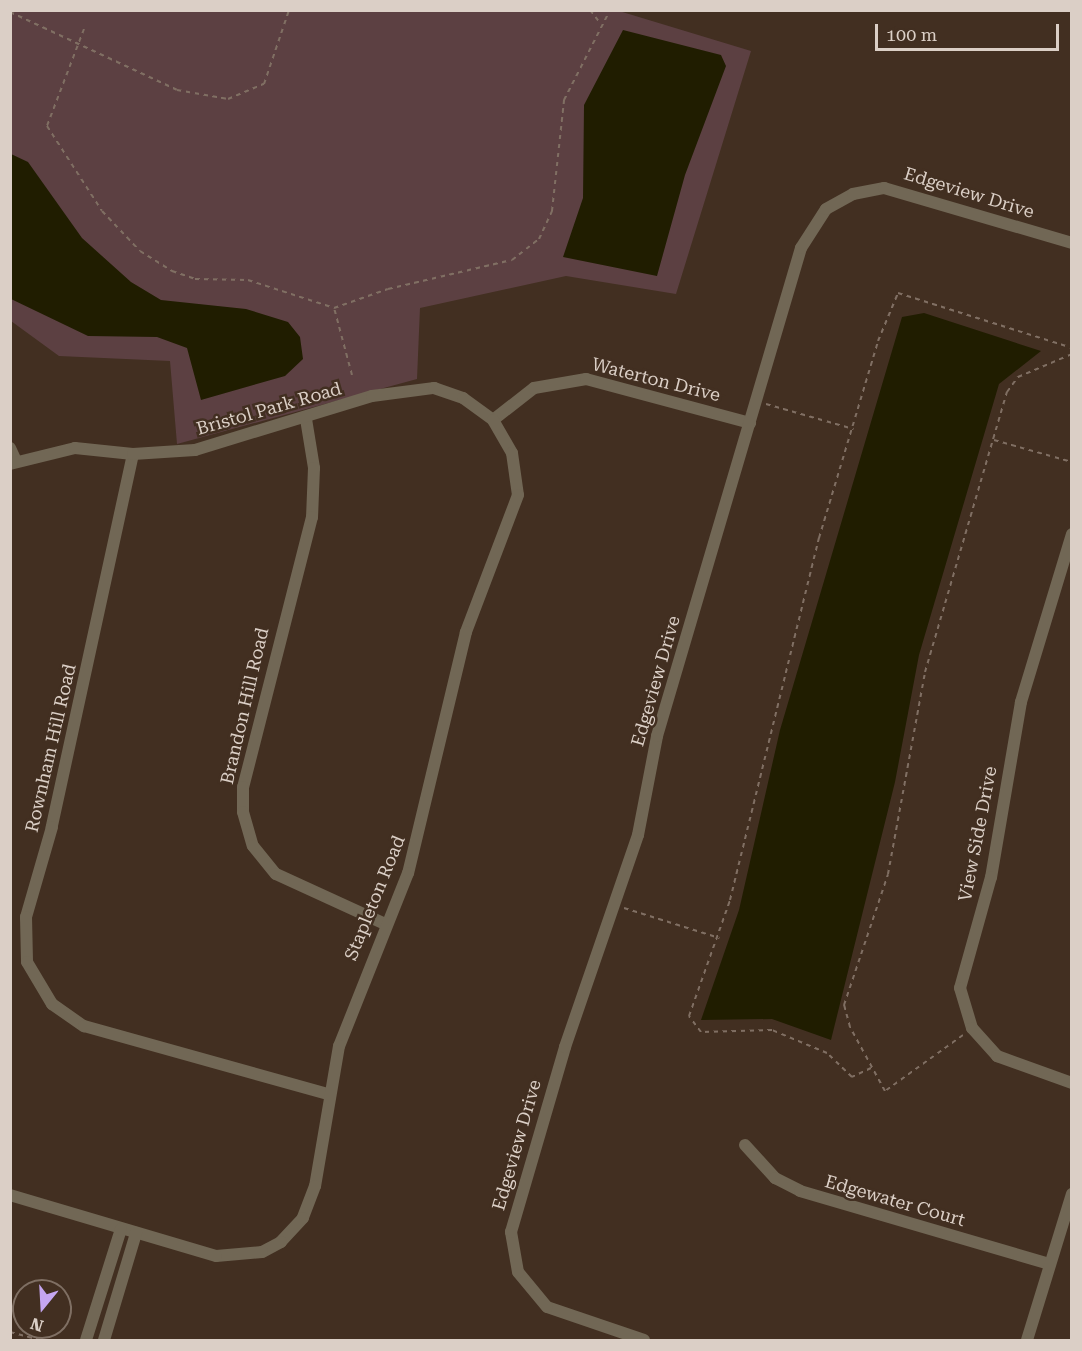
<!DOCTYPE html>
<style>
body{margin:0}
#map{position:relative;width:1082px;height:1351px;overflow:hidden;background:#422f21;font-family:"Roboto Serif",serif}
div>[style]{position:absolute}
[style*='--x']{left:calc(var(--x)*1px);top:calc(var(--y)*1px);width:calc(var(--w)*1px);rotate:calc(var(--a)*1deg)}
.green>*{inset:0;background:#5c4042}
.water>*{inset:0;background:#201d00}
.path>*{height:2px;margin-top:-1px;transform-origin:0;background:repeating-linear-gradient(90deg,#806f63 0 4.5px,transparent 0 9px)}
.minor>*{height:12px;margin:-6px;padding:0 6px;transform-origin:6px;border-radius:6px;background:#716755}
span{translate:-50% -50%;white-space:nowrap;text-align:center;line-height:1.15;-webkit-text-stroke:5px #422f21;paint-order:stroke}
.street-label{font-size:18px;color:#dbcfc6}
.frame{position:absolute;inset:0;border:12px solid #dbcfc6;pointer-events:none}
.north{position:absolute;left:12px;top:1279px;width:60px;height:60px;box-sizing:border-box;background:#422f21;border:2px solid #7f6f63;border-radius:50%;rotate:198deg;font-size:16px;font-weight:700;line-height:24px;text-align:center;color:#dbcfc6}
.north::after{content:'';display:block;margin:auto;width:21px;height:27px;background:#c5a6f0;clip-path:polygon(50% 0,100% 100%,50% 72%,0 100%)}
.scale{position:absolute;left:875px;top:24px;width:184px;height:27px;box-sizing:border-box;border:3px solid #dbcfc6;border-top:0;padding-left:8px;font-size:18px;line-height:21px;white-space:nowrap;color:#dbcfc6;-webkit-text-stroke:4px #422f21;paint-order:stroke}
</style>
<div id="map">
<div class="green">
<i style="clip-path:polygon(11px 11px,619px 11px,751px 51px,676px 294px,566px 276px,420px 308px,417px 379px,177px 444px,170px 361px,59px 356px,11px 321px)"></i>
</div>
<div class="water">
<i style="clip-path:polygon(623px 30px,721px 55px,726px 66px,685px 175px,657px 276px,563px 257px,583px 198px,584px 105px)"></i>
<i style="clip-path:polygon(11px 154px,28px 162px,82px 238px,131px 282px,161px 300px,246px 309px,288px 322px,300px 337px,303px 359px,285px 376px,201px 400px,187px 348px,157px 337px,88px 336px,11px 299px)"></i>
<i style="clip-path:polygon(924px 313px,1041px 351px,999px 384px,919px 655px,895px 782px,831px 1040px,772px 1019px,701px 1020px,739px 910px,780px 730px,902px 317px)"></i>
</div>
<div class="path">
<i style="--x:590;--y:10;--w:16;--a:52"></i>
<i style="--x:10;--y:12;--w:184;--a:25"></i>
<i style="--x:177;--y:90;--w:52;--a:10"></i>
<i style="--x:228;--y:99;--w:39;--a:-23"></i>
<i style="--x:264;--y:84;--w:78;--a:-71.3"></i>
<i style="--x:84;--y:29;--w:104;--a:110.9"></i>
<i style="--x:47;--y:126;--w:101;--a:57.1"></i>
<i style="--x:102;--y:211;--w:55;--a:46.5"></i>
<i style="--x:140;--y:251;--w:38;--a:32"></i>
<i style="--x:172;--y:271;--w:24;--a:19"></i>
<i style="--x:195;--y:279;--w:53;--a:1.1"></i>
<i style="--x:248;--y:280;--w:90;--a:18"></i>
<i style="--x:352;--y:375;--w:69;--a:-105"></i>
<i style="--x:334;--y:308;--w:57;--a:-19.4"></i>
<i style="--x:388;--y:289;--w:127;--a:-13.2"></i>
<i style="--x:512;--y:260;--w:34;--a:-38"></i>
<i style="--x:539;--y:239;--w:31;--a:-65"></i>
<i style="--x:552;--y:211;--w:112;--a:-83.8"></i>
<i style="--x:564;--y:100;--w:101;--a:-62.9"></i>
<i style="--x:766;--y:404;--w:91;--a:16"></i>
<i style="--x:994;--y:440;--w:81;--a:15.8"></i>
<i style="--x:624;--y:908;--w:100;--a:17.5"></i>
<i style="--x:963;--y:1035;--w:96;--a:144.3"></i>
<i style="--x:885;--y:1091;--w:73;--a:-118.7"></i>
<i style="--x:850;--y:1027;--w:23;--a:-105"></i>
<i style="--x:844;--y:1005;--w:138;--a:-71.4"></i>
<i style="--x:888;--y:874;--w:205;--a:-79.6"></i>
<i style="--x:925;--y:672;--w:292;--a:-73.7"></i>
<i style="--x:1007;--y:392;--w:19;--a:-54"></i>
<i style="--x:1018;--y:377;--w:59;--a:-23.1"></i>
<i style="--x:871;--y:1068;--w:21;--a:155"></i>
<i style="--x:852;--y:1077;--w:35;--a:-136"></i>
<i style="--x:827;--y:1053;--w:60;--a:-157.3"></i>
<i style="--x:772;--y:1030;--w:71;--a:178.4"></i>
<i style="--x:701;--y:1032;--w:20;--a:-127"></i>
<i style="--x:689;--y:1016;--w:123;--a:-70.5"></i>
<i style="--x:730;--y:900;--w:373;--a:-76.2"></i>
<i style="--x:819;--y:538;--w:206;--a:-73.3"></i>
<i style="--x:878;--y:341;--w:52;--a:-67.4"></i>
<i style="--x:898;--y:293;--w:182;--a:17.5"></i>
<i style="--x:10;--y:1332;--w:30;--a:15"></i>
</div>
<div class="minor">
<i style="--x:306;--y:419;--w:50;--a:80.7"></i>
<i style="--x:314;--y:468;--w:49;--a:92.3"></i>
<i style="--x:312;--y:517;--w:279;--a:104.3"></i>
<i style="--x:243;--y:787;--w:25;--a:90"></i>
<i style="--x:243;--y:812;--w:35;--a:74"></i>
<i style="--x:253;--y:846;--w:36;--a:51"></i>
<i style="--x:276;--y:874;--w:120;--a:24.6"></i>
<i style="--x:493;--y:420;--w:52;--a:-38"></i>
<i style="--x:534;--y:388;--w:53;--a:-9.8"></i>
<i style="--x:586;--y:379;--w:170;--a:15"></i>
<i style="--x:10;--y:448;--w:14;--a:65"></i>
<i style="--x:133;--y:454;--w:382;--a:102.3"></i>
<i style="--x:52;--y:827;--w:94;--a:106.1"></i>
<i style="--x:26;--y:917;--w:45;--a:88.7"></i>
<i style="--x:27;--y:962;--w:49;--a:59.2"></i>
<i style="--x:52;--y:1004;--w:39;--a:35"></i>
<i style="--x:84;--y:1026;--w:253;--a:15.6"></i>
<i style="--x:10;--y:464;--w:67;--a:-13.8"></i>
<i style="--x:75;--y:448;--w:58;--a:5.9"></i>
<i style="--x:133;--y:454;--w:62;--a:-3.7"></i>
<i style="--x:195;--y:450;--w:185;--a:-17"></i>
<i style="--x:372;--y:396;--w:63;--a:-7.4"></i>
<i style="--x:434;--y:388;--w:31;--a:19"></i>
<i style="--x:463;--y:398;--w:37;--a:36"></i>
<i style="--x:493;--y:420;--w:38;--a:60"></i>
<i style="--x:512;--y:453;--w:42;--a:81.9"></i>
<i style="--x:518;--y:495;--w:147;--a:110.8"></i>
<i style="--x:466;--y:632;--w:248;--a:103.5"></i>
<i style="--x:408;--y:873;--w:186;--a:111.7"></i>
<i style="--x:339;--y:1046;--w:142;--a:99.7"></i>
<i style="--x:315;--y:1186;--w:34;--a:111"></i>
<i style="--x:303;--y:1218;--w:33;--a:133"></i>
<i style="--x:281;--y:1242;--w:21;--a:152"></i>
<i style="--x:262;--y:1252;--w:46;--a:175"></i>
<i style="--x:216;--y:1256;--w:215;--a:-163.5"></i>
<i style="--x:1072;--y:534;--w:176;--a:106.9"></i>
<i style="--x:1021;--y:702;--w:178;--a:99.7"></i>
<i style="--x:991;--y:877;--w:115;--a:105.6"></i>
<i style="--x:960;--y:988;--w:42;--a:73.3"></i>
<i style="--x:972;--y:1028;--w:38;--a:48"></i>
<i style="--x:997;--y:1056;--w:80;--a:19.8"></i>
<i style="--x:745;--y:1145;--w:45;--a:47.7"></i>
<i style="--x:775;--y:1178;--w:28;--a:27"></i>
<i style="--x:800;--y:1191;--w:259;--a:16.3"></i>
<i style="--x:86;--y:1340;--w:116;--a:-72.5"></i>
<i style="--x:104;--y:1340;--w:112;--a:-73.3"></i>
<i style="--x:644;--y:1340;--w:102;--a:-161.2"></i>
<i style="--x:547;--y:1307;--w:45;--a:-129.6"></i>
<i style="--x:518;--y:1272;--w:41;--a:-99.9"></i>
<i style="--x:511;--y:1232;--w:193;--a:-73.7"></i>
<i style="--x:565;--y:1047;--w:224;--a:-71"></i>
<i style="--x:638;--y:835;--w:101;--a:-79.1"></i>
<i style="--x:657;--y:736;--w:509;--a:-73.56"></i>
<i style="--x:801;--y:248;--w:46;--a:-57.3"></i>
<i style="--x:826;--y:209;--w:31;--a:-29"></i>
<i style="--x:853;--y:194;--w:32;--a:-11"></i>
<i style="--x:884;--y:188;--w:196;--a:16.3"></i>
<i style="--x:1027;--y:1340;--w:153;--a:-72.9"></i>
</div>
<div class="street-label">
<span style="left:969px;top:193px;rotate:17deg">Edgeview Drive</span>
<span style="left:656px;top:380px;rotate:14deg">Waterton Drive</span>
<span style="left:269px;top:409px;rotate:-16deg">Bristol Park Road</span>
<span style="left:656px;top:681px;rotate:-74deg">Edgeview Drive</span>
<span style="left:245px;top:706px;rotate:-77deg">Brandon Hill Road</span>
<span style="left:51px;top:748px;rotate:-77deg">Rownham Hill Road</span>
<span style="left:978px;top:834px;rotate:-79deg">View Side Drive</span>
<span style="left:375px;top:898px;rotate:-68deg">Stapleton Road</span>
<span style="left:517px;top:1145px;rotate:-74deg">Edgeview Drive</span>
<span style="left:895px;top:1201px;rotate:16deg">Edgewater Court</span>
</div>
<div class="frame"></div>
<div class="north">N</div>
<div class="scale">100 m</div>
</div>
